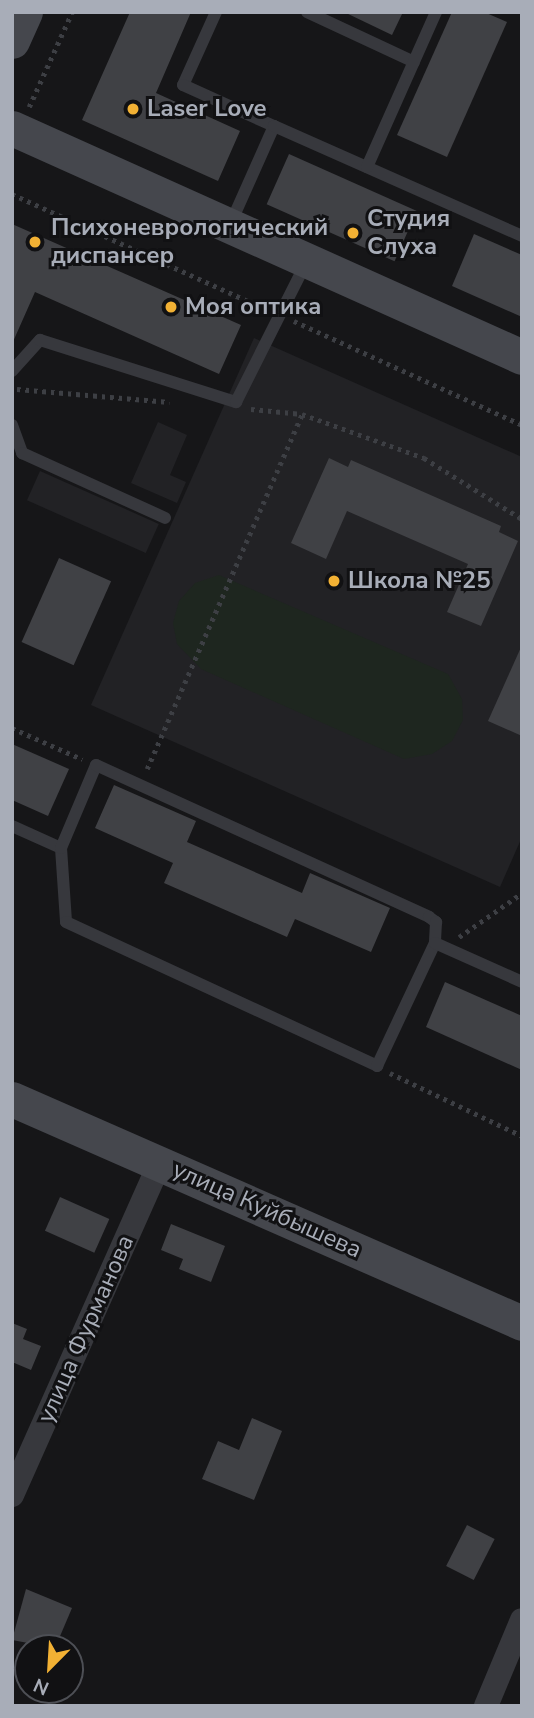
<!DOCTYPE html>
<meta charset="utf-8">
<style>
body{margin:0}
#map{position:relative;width:534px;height:1718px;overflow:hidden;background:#161618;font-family:"Nunito Sans",sans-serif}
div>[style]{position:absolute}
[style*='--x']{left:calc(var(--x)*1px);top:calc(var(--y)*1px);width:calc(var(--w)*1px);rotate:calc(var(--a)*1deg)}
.built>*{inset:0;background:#222225;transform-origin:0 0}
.green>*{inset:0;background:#1e261f}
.building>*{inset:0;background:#404145;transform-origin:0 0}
.path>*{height:4.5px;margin-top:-2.25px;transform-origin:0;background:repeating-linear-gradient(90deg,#3d3f44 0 3.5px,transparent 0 8.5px)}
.lane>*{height:12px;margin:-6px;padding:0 6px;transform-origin:6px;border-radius:6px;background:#37383d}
.street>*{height:24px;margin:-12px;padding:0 12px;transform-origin:12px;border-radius:12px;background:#37383d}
.secondary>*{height:35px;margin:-17.5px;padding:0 17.5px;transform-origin:17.5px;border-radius:17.5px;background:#45474d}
.dots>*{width:19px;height:19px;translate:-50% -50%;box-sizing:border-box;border:4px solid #111113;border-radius:50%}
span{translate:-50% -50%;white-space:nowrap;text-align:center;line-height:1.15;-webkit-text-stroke:6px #111113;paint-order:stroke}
.poi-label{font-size:24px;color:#a8adb8;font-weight:700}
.left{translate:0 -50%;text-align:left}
.street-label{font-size:24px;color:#a8adb8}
.frame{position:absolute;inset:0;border:14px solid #a8adb8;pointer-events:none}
.north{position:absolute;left:14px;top:1634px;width:70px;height:70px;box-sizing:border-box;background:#111113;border:2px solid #4d4f55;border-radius:50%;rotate:204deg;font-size:19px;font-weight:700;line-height:28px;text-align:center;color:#a8adb8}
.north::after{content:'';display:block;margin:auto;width:24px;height:32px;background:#f2b134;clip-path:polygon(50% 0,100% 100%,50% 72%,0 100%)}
</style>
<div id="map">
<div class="built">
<i style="clip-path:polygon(254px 338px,522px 457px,522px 837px,500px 887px,91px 705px)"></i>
<i style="clip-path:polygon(158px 422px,187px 435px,170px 475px,186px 482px,177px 503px,131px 483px)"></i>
<i style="left:40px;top:471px;width:130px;height:32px;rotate:24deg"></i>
</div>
<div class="green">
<i style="clip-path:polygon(219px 575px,448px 674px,462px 699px,463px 720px,452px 741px,432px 754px,404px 759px,201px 669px,177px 644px,173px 623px,179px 601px,195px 583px)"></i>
</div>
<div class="building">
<i style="clip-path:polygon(130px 12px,191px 12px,156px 93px,240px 131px,218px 181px,82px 120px)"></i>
<i style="clip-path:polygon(344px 12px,403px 12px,392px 35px)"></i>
<i style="clip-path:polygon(452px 12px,484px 12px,507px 22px,447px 157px,397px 135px)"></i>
<i style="left:289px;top:154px;width:140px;height:55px;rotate:24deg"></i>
<i style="clip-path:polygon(12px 224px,241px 325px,219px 374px,35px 292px,12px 344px)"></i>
<i style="clip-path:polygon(474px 234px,522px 255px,522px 317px,452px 286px)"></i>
<i style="clip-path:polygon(329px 458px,348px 467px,351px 460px,501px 526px,499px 532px,518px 541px,481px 626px,447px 612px,468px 564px,347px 511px,326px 559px,291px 543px)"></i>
<i style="left:59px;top:558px;width:57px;height:92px;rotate:24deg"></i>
<i style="clip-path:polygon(522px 645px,522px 736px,488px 721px)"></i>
<i style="clip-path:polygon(12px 744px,69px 769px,48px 816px,12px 800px)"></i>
<i style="clip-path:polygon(114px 785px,196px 821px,187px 842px,302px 893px,310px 873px,390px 908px,371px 952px,295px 919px,287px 937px,164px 883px,173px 863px,95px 828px)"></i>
<i style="clip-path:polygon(445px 982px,522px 1016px,522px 1070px,426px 1027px)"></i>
<i style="left:60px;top:1197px;width:54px;height:37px;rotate:24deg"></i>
<i style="clip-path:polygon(171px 1224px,225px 1246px,211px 1282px,179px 1269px,183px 1259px,161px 1250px)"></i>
<i style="clip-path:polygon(12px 1323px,27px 1329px,23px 1339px,41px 1346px,31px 1370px,12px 1362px)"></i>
<i style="clip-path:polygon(252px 1418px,282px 1431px,254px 1500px,202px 1479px,218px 1441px,239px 1450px)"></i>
<i style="left:467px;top:1525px;width:31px;height:46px;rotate:27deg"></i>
<i style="clip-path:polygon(26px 1589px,72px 1608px,55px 1648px,12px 1640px)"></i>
</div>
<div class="path">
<i style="--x:29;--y:107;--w:104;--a:-65.6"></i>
<i style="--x:12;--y:194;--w:276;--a:24.4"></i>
<i style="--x:294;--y:321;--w:251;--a:24.5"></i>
<i style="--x:17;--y:389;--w:153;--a:4.9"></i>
<i style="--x:251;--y:409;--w:51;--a:5.6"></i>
<i style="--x:12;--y:728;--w:77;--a:23.9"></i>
<i style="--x:147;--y:769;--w:387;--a:-66.4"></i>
<i style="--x:302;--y:414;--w:130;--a:19.8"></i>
<i style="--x:424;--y:458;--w:115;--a:31.9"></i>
<i style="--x:459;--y:937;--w:77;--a:-34.9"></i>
<i style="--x:390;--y:1073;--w:146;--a:25.5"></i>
</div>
<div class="lane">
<i style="--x:216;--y:12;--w:80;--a:114.3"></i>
<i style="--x:183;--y:85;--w:100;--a:24.3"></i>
<i style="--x:274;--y:126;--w:108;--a:114"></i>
<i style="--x:307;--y:12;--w:118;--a:25"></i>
<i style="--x:274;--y:126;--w:271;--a:23.9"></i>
<i style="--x:367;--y:167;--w:170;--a:-66"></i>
<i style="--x:12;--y:371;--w:42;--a:-47.9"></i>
<i style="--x:40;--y:340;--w:206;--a:17.6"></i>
<i style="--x:236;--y:402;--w:158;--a:-63.3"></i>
<i style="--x:12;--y:425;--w:30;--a:70"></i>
<i style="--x:22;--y:453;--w:157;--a:24.4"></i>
<i style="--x:12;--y:826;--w:54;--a:24.2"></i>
<i style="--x:61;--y:848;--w:74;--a:86.1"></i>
<i style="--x:66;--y:922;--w:343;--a:24.8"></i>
<i style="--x:377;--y:1066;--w:136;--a:-64.8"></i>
<i style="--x:61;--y:848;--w:90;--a:-67.1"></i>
<i style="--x:96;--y:765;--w:366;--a:24.5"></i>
<i style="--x:429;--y:917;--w:9;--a:36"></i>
<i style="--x:436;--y:922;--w:21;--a:93"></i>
<i style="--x:435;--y:943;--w:95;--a:24.1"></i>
</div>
<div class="street">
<i style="--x:12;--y:1495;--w:363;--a:-66"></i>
<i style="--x:486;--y:1706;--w:93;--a:-67.3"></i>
</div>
<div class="secondary">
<i style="--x:12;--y:41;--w:32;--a:-66"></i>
<i style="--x:12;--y:128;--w:559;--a:24.18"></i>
<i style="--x:12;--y:1099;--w:557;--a:23.71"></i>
</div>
<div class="dots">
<i style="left:133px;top:109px;background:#f2b134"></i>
<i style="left:353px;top:233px;background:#f2b134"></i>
<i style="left:35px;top:242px;background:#f2b134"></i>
<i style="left:171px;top:307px;background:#f2b134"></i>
<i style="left:334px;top:581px;background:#f2b134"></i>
</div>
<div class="poi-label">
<span class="left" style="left:147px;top:109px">Laser Love</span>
<span class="left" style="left:367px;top:233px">Студия<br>Слуха</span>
<span class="left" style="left:51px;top:242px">Психоневрологический<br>диспансер</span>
<span class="left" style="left:185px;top:307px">Моя оптика</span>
<span class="left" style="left:348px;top:581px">Школа №25</span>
</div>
<div class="street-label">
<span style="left:267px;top:1210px;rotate:24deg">улица Куйбышева</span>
<span style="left:86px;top:1329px;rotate:-66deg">улица Фурманова</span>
</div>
<div class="frame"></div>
<div class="north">N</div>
</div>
